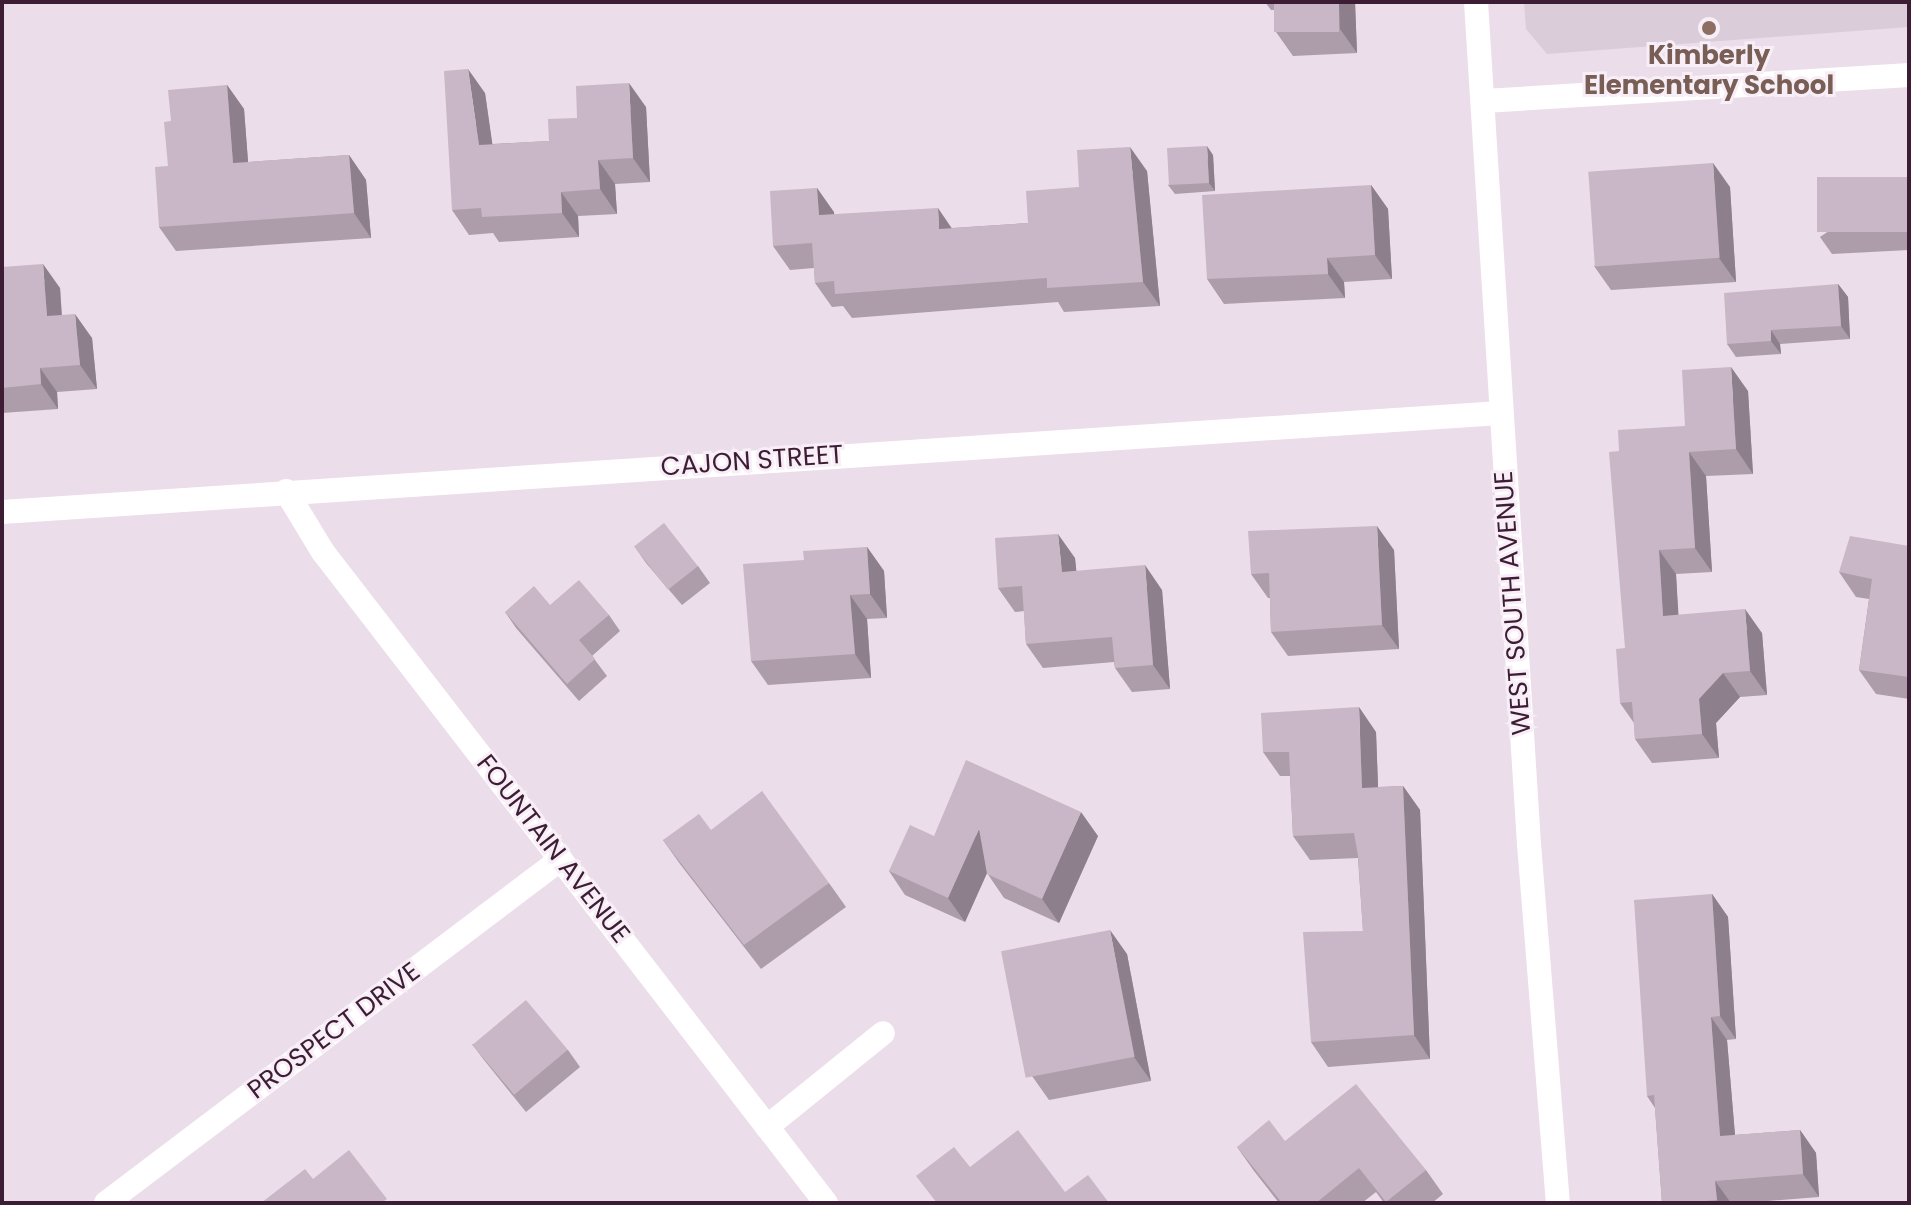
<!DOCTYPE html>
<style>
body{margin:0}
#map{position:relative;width:1911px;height:1205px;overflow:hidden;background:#ebdde9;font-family:Poppins,sans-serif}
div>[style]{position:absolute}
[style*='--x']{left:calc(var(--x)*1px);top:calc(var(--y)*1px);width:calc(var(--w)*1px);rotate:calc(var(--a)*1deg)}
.built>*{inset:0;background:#dbccd9}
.street>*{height:24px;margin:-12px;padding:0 12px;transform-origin:12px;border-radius:12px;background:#fff}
.wall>*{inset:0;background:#ad9daa}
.shaded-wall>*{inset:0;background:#8d7f8b}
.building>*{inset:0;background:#c9b6c6;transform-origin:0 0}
.dots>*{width:22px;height:22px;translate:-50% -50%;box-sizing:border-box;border:4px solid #f8eef7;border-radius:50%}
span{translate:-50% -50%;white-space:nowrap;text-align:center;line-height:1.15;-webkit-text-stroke:6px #f8eef7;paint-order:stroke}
.education-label{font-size:26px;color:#785e54;font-weight:700}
.street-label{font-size:26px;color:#3c1d33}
.frame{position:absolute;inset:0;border:4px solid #3c1d33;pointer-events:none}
</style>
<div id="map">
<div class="built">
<i style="clip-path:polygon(1524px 2px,1909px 2px,1909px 27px,1547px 54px,1526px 29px)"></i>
</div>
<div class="street">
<i style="--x:1476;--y:2;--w:844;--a:86.4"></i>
<i style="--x:1529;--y:844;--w:360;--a:85.4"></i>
<i style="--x:1484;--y:101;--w:426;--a:-3.5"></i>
<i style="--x:286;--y:491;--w:71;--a:58.8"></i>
<i style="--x:323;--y:552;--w:823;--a:52.31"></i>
<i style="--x:2;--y:512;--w:1502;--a:-3.78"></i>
<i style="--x:767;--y:1127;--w:149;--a:-39"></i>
<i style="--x:106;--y:1203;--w:570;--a:-37.09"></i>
</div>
<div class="wall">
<i style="clip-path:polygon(1265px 2px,1355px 2px,1357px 53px,1293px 56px,1276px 32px,1275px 10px,1271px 10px)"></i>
<i style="clip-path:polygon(227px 85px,244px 109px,248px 162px,349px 155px,366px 180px,371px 238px,176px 251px,159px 227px,168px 166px,171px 121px)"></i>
<i style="clip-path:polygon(485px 93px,492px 144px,549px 141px,577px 118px,646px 107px,650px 182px,615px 184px,617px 214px,578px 216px,579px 237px,499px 242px,493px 233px,469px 235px,452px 210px)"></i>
<i style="clip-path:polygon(1213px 155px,1215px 191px,1175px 194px,1168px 185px)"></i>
<i style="clip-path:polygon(1147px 171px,1160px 306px,1064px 312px,1058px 302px,852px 318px,843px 306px,832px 307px,815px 283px,814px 268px,790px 270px,773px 246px,817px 188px,834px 214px,952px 228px,1028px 223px,1079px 187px)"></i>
<i style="clip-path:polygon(1909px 177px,1909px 250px,1832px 254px,1820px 237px)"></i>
<i style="clip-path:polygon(1371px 185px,1388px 209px,1392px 279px,1344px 282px,1345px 298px,1224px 304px,1207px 279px)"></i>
<i style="clip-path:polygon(1730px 187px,1736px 282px,1611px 290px,1594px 266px)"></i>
<i style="clip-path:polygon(2px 264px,4px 267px,60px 288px,62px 315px,92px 338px,97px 389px,57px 392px,58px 409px,2px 413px)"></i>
<i style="clip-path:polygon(1838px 284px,1848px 297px,1850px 339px,1780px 344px,1781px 354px,1736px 357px,1727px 344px)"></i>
<i style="clip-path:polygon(1748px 391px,1753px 474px,1706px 476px,1712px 572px,1676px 574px,1678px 615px,1762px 633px,1767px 695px,1740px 697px,1716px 723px,1719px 758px,1652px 763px,1635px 739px,1634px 723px,1620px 703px,1625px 648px,1685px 426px)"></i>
<i style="clip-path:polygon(1909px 546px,1909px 699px,1876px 694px,1859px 670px,1869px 599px,1856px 597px,1839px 572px)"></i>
<i style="clip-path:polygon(635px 547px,698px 566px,710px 583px,682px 605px,646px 563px)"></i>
<i style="clip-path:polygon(867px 547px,884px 571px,887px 618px,867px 619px,871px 678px,768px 685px,751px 661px,804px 560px)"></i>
<i style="clip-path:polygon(1394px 550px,1399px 649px,1288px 656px,1271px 632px,1270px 598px,1268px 598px,1251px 574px)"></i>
<i style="clip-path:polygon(1075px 558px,1076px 571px,1162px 590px,1170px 689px,1132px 692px,1115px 668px,1114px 662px,1043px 668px,1026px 644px,1024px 611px,1015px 612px,998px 588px)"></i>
<i style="clip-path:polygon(550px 605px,609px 615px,620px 631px,592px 656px,607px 676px,579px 701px,516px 628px,505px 612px)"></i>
<i style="clip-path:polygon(1376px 732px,1378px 787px,1403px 786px,1420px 810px,1430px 1059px,1328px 1067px,1311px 1042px,1363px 931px,1358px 858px,1310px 860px,1293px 836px,1290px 776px,1280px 776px,1263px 752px)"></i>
<i style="clip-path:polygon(711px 830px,829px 883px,846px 907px,761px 969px,680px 864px,663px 840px)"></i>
<i style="clip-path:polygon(934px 836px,1098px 836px,1059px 923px,1004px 898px,987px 873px,965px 922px,905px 895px,889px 871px)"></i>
<i style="clip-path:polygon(1712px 894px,1728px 917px,1736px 1039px,1727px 1040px,1735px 1135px,1800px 1130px,1816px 1153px,1819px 1197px,1743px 1203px,1662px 1203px,1655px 1108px,1647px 1096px)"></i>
<i style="clip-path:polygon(1127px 954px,1151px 1081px,1049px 1100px,1032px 1076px)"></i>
<i style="clip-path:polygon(472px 1044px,568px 1050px,580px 1067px,526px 1112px,484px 1060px)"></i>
<i style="clip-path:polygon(1285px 1141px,1426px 1170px,1443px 1194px,1432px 1203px,1384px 1203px,1376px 1192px,1362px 1203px,1279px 1203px,1254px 1171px,1237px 1147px)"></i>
</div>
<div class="shaded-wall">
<i style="clip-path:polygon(1339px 2px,1355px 2px,1357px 53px,1340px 29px)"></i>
<i style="clip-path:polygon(468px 69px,485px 93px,496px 169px,479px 145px)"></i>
<i style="clip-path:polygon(629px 83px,646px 107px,650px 182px,633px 158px)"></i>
<i style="clip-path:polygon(227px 85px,244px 109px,250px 187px,233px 163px)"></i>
<i style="clip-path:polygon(1207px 146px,1213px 155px,1215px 191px,1209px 183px)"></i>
<i style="clip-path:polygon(1130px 147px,1147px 171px,1160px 306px,1143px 282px)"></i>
<i style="clip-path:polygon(349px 155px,366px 180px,371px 238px,354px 213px)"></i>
<i style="clip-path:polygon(598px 160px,615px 184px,617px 214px,600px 189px)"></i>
<i style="clip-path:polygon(1713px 163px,1730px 187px,1736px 282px,1719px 258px)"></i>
<i style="clip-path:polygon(1371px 185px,1388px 209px,1392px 279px,1375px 255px)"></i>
<i style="clip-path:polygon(817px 188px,834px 212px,836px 239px,819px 215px)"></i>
<i style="clip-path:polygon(561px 192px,578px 216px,579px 237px,562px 213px)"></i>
<i style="clip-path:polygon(938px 208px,955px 233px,939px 229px)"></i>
<i style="clip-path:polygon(1327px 258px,1344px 282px,1345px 298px,1328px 274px)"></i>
<i style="clip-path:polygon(43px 264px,60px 288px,63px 340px,47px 316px)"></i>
<i style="clip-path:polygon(1838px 284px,1848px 297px,1850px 339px,1841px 326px)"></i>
<i style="clip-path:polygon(75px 314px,92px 338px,97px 389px,80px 365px)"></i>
<i style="clip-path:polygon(1771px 330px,1780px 344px,1781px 354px,1771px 341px)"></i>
<i style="clip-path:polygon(1731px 367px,1748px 391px,1753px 474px,1736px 449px)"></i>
<i style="clip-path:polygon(40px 368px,57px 392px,58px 409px,41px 384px)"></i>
<i style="clip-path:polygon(1689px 452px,1706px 476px,1712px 572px,1695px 548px)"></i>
<i style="clip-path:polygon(1377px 526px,1394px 550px,1399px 649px,1382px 625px)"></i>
<i style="clip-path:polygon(1058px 534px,1075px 558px,1079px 596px,1062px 572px)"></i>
<i style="clip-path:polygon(867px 547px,884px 571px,887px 618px,870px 594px)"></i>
<i style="clip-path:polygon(1659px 550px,1676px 574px,1680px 640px,1663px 616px)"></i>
<i style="clip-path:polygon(1145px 565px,1162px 590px,1170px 689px,1153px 665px)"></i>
<i style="clip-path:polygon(850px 595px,867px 619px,871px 678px,855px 654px)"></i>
<i style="clip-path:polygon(1745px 609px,1762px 633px,1767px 695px,1750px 671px)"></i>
<i style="clip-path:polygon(1723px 673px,1740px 697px,1716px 723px,1719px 758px,1702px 734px,1699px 699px)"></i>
<i style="clip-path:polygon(1359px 707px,1376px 732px,1379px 812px,1362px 788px)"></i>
<i style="clip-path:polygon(1403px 786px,1420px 810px,1430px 1059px,1414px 1035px)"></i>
<i style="clip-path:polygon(1081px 812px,1098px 836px,1059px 923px,1042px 899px)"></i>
<i style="clip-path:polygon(979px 829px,996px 853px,965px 922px,948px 898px)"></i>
<i style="clip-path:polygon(1712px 894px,1728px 917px,1736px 1039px,1720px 1016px)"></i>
<i style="clip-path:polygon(1110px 930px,1127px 954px,1151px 1081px,1134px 1057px)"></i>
<i style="clip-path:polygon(1711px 1017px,1727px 1040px,1737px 1159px,1720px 1136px)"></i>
<i style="clip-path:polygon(1800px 1130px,1816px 1153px,1819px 1197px,1803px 1174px)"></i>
<i style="clip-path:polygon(1715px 1181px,1731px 1203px,1719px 1203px,1717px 1200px)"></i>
</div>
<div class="building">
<i style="left:1274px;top:2px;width:65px;height:30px"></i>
<i style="clip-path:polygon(468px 69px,479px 145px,549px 141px,548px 119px,577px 118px,576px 86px,629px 83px,633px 158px,598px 160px,600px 189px,561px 192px,562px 213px,482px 217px,481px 208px,452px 210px,444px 71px)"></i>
<i style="clip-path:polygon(227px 85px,233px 163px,349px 155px,354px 213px,159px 227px,155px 167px,168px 166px,164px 122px,171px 121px,168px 90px)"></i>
<i style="left:1207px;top:146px;width:37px;height:40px;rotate:87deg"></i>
<i style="clip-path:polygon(1130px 147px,1143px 282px,1047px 288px,1047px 278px,835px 294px,834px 281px,815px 283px,812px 243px,773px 246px,770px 191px,817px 188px,819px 215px,938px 208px,939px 229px,1028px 223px,1026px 191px,1079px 187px,1077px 150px)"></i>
<i style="left:1713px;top:163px;width:95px;height:125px;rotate:86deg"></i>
<i style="left:1909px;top:177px;width:55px;height:92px;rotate:90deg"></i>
<i style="clip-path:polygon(1371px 185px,1375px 255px,1327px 258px,1328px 274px,1207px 279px,1202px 195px)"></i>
<i style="clip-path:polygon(43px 264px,47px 316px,75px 314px,80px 365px,40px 368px,41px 384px,2px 388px,2px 267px)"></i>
<i style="clip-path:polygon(1838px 284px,1841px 326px,1771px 330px,1771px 341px,1727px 344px,1724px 293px)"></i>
<i style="clip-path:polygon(1731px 367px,1736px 449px,1689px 452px,1695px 548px,1659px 550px,1663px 616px,1745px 609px,1750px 671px,1723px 673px,1699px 699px,1702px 734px,1635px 739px,1632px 702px,1620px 703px,1616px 649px,1625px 648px,1609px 452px,1619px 451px,1618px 430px,1685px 426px,1682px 370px)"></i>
<i style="left:664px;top:523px;width:55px;height:38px;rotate:52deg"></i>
<i style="clip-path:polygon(1377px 526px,1382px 625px,1271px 632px,1269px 573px,1251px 574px,1248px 531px)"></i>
<i style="clip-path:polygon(1058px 534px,1062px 572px,1145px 565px,1153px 665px,1115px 668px,1112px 637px,1026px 644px,1022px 586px,998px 588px,995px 538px)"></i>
<i style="clip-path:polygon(1850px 536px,1909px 546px,1909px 677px,1859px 670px,1872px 579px,1839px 572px)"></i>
<i style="clip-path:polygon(867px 547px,870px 594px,850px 595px,855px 654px,751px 661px,743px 564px,804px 560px,803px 551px)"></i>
<i style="clip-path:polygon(579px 580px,609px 615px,579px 640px,595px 659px,567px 684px,505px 612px,534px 586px,550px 605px)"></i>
<i style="clip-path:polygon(1359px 707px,1362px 788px,1403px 786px,1414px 1035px,1311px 1042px,1303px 932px,1363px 931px,1358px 856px,1354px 833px,1293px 836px,1289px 752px,1263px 752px,1261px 713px)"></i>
<i style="clip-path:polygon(966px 760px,1081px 812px,1042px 899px,987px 874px,979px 829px,948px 898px,889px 871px,910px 825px,934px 836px)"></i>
<i style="clip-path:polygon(762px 791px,829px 883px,744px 945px,663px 840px,699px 814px,711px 830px)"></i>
<i style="clip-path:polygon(1712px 894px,1720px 1016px,1711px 1017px,1720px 1136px,1800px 1130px,1803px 1174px,1715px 1181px,1717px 1200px,1683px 1203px,1662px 1203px,1654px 1095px,1647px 1096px,1634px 900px)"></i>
<i style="left:1110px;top:930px;width:129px;height:111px;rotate:79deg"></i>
<i style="left:526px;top:1000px;width:65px;height:70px;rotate:50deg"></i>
<i style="clip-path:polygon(1356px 1084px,1426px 1170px,1386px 1202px,1359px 1168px,1316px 1203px,1282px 1203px,1237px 1147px,1269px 1120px,1285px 1141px)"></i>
<i style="clip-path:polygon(1018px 1130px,1065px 1192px,1088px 1175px,1109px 1203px,937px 1203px,916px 1176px,954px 1147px,970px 1167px)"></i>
<i style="clip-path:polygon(349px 1150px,387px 1199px,381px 1203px,261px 1203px,305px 1169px,313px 1179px)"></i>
</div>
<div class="dots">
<i style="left:1709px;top:28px;background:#8d6e63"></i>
</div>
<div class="education-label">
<span style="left:1709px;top:71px">Kimberly<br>Elementary School</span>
</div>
<div class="street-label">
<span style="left:752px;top:461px;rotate:-4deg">CAJON STREET</span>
<span style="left:1513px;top:603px;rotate:-94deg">WEST SOUTH AVENUE</span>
<span style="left:553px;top:849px;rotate:52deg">FOUNTAIN AVENUE</span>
<span style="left:334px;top:1031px;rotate:-37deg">PROSPECT DRIVE</span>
</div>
<div class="frame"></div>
</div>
